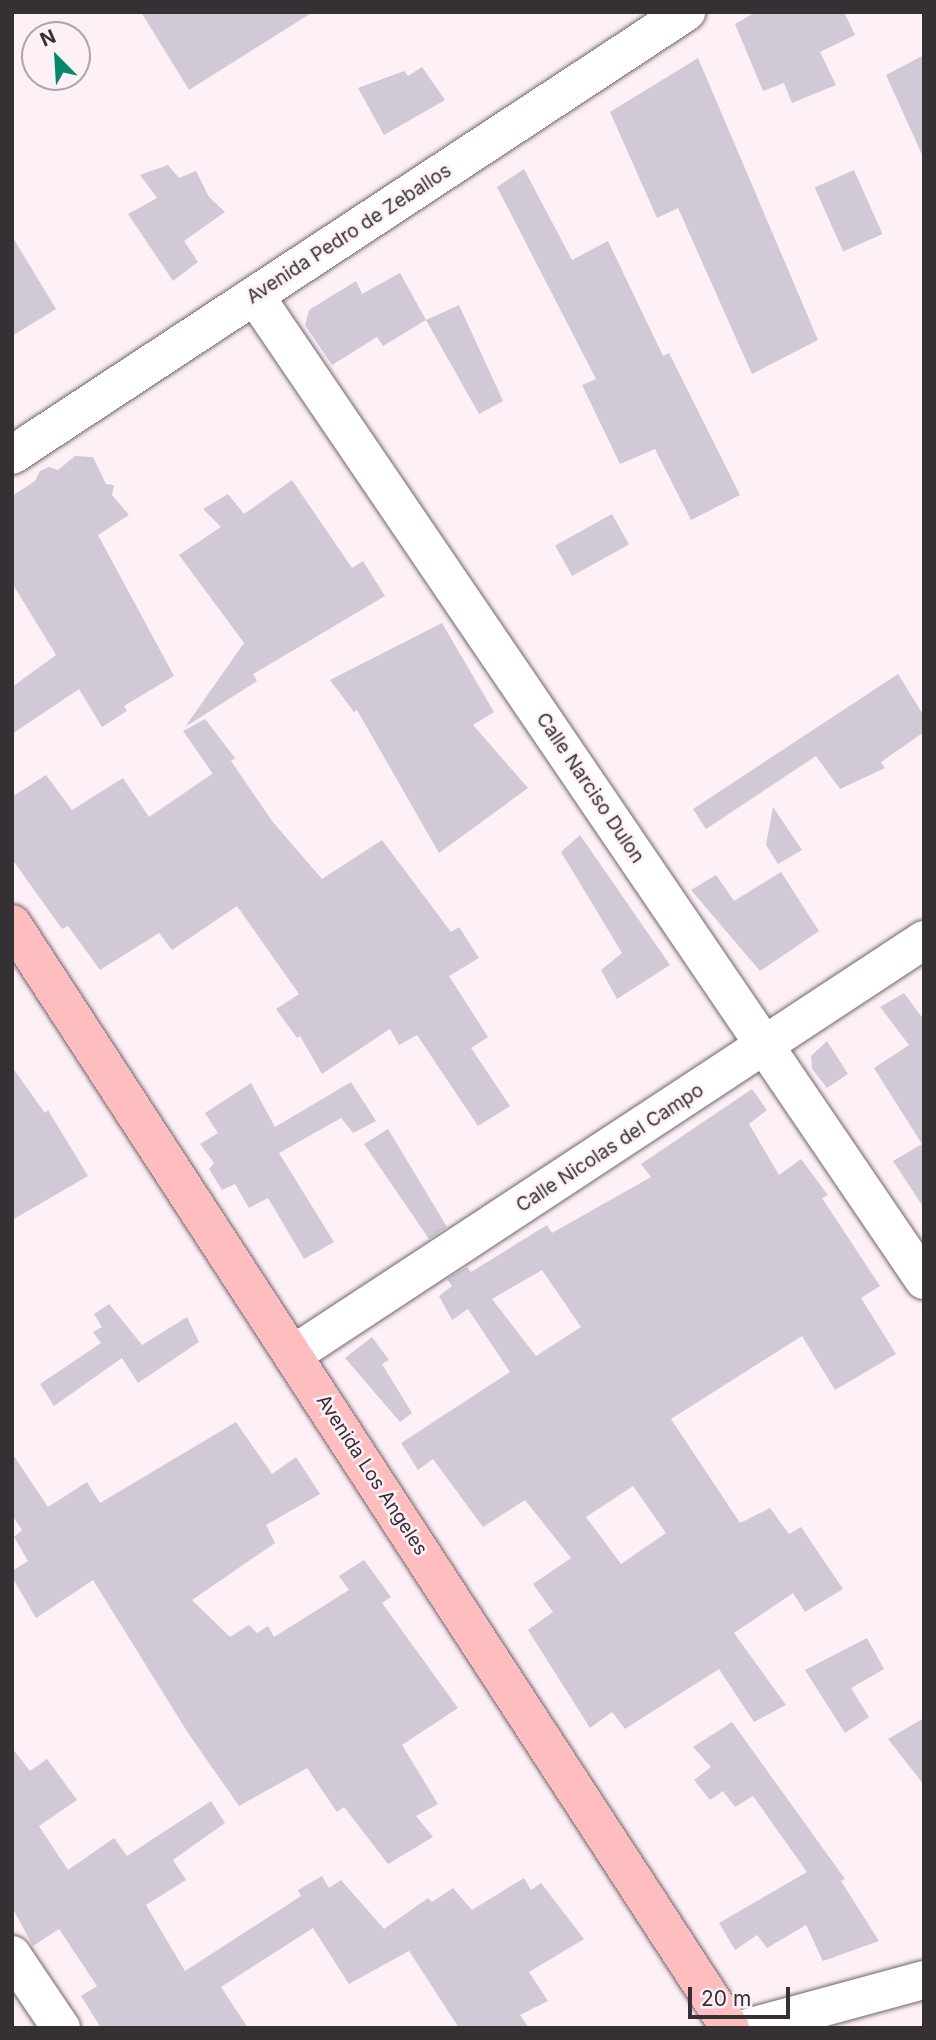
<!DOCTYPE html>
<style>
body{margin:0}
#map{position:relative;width:936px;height:2040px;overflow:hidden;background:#fdf0f7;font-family:Inter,sans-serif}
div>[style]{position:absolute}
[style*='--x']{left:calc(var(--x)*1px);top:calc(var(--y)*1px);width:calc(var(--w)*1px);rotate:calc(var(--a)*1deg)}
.building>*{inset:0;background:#d1cad6;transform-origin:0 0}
.roads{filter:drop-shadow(0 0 2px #70656b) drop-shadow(0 0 2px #70656b)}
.minor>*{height:38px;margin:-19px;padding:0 19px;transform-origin:19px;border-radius:19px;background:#fff}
.major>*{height:38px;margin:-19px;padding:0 19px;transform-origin:19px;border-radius:19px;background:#febebf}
span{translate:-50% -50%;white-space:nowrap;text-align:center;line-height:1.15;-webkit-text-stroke:5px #fdf0f7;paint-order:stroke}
.street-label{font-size:19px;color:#353033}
.frame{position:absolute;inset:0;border:14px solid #353033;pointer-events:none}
.north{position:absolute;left:21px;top:21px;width:70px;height:70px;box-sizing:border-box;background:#fdf0f7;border:2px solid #ada3a9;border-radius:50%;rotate:336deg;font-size:19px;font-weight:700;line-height:28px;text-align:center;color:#353033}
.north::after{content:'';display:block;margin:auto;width:24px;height:32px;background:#04896e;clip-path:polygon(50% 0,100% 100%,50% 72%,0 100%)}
.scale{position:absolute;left:688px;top:1987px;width:102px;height:32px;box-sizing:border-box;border:4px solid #353033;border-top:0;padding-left:9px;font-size:21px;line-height:24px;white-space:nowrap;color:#353033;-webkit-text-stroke:5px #fdf0f7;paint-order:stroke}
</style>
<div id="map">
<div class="building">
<i style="clip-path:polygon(141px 12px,313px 12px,189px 90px)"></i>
<i style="clip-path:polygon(756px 12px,844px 12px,855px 35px,820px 52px,836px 85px,792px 103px,784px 83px,763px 91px,735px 24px)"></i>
<i style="clip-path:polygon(924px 55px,924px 159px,886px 75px)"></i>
<i style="clip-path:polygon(698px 58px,818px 340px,752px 374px,678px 208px,657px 218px,610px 112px)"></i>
<i style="clip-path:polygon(422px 67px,445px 100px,384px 135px,358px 88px,404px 71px,408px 76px)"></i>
<i style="clip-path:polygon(168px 165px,179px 178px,196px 171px,209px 197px,225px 212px,184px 241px,198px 262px,173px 281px,128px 214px,157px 198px,140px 175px)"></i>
<i style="clip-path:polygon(524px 169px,572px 260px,608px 241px,663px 356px,669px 353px,740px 495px,691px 520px,655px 449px,620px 464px,582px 385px,596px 379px,497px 187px)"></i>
<i style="left:854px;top:170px;width:70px;height:43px;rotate:66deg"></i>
<i style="clip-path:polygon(12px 236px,56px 309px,12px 336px)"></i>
<i style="clip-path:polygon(400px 273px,426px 320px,383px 346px,377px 337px,332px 365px,305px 325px,309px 310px,356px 281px,362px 294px)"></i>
<i style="clip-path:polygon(459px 305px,503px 401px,479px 414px,426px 320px)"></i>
<i style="clip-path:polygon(75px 456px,93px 457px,106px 484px,114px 485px,112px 495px,129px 515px,98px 535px,174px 676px,124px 706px,127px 711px,102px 727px,79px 689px,12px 734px,12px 687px,56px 655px,12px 583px,12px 496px,35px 481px,40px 471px,49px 467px,58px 470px)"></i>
<i style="clip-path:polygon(292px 480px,352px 568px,363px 561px,385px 596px,253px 674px,257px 681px,185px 727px,244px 643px,179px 555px,221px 527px,203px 509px,228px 494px,244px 514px)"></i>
<i style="left:612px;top:514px;width:35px;height:65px;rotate:61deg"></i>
<i style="clip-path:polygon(442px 623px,494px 712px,473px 725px,528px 788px,439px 853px,357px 710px,354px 712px,330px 680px)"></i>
<i style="clip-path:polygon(898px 674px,924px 716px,924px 732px,881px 762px,885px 768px,840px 789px,816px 756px,706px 829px,693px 809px)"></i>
<i style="clip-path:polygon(205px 719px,235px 758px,213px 774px,183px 731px)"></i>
<i style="clip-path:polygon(231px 761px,272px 821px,322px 879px,382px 840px,451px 932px,459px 927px,479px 958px,449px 976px,488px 1037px,471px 1048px,510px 1106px,478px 1126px,417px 1035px,399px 1045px,390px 1029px,322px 1074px,300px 1036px,297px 1038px,276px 1009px,299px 994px,237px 906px,172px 950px,159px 933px,100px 970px,68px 926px,62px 929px,12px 859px,12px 797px,46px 775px,72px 810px,123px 778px,149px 817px)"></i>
<i style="clip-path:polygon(773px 807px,802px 850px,778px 864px,766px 845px)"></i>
<i style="clip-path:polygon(580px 835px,670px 965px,617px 999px,601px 970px,622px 953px,561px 852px)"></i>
<i style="clip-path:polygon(781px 872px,819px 931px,760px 971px,691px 890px,716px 875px,734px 901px)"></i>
<i style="clip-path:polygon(904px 993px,924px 1020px,924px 1208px,893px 1161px,922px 1144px,874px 1068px,909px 1045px,880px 1007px)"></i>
<i style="clip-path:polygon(827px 1041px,848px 1074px,827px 1088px,812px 1069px,811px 1056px)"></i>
<i style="clip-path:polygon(12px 1067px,45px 1113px,48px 1110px,88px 1176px,12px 1220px)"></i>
<i style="clip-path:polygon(351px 1082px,376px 1121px,353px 1133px,341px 1118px,279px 1153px,334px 1242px,304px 1259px,268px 1198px,249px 1208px,235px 1184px,222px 1190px,209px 1169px,214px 1163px,200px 1144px,218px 1133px,205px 1113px,251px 1083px,275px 1127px)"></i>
<i style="clip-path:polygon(evenodd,752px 1089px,767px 1110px,749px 1124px,779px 1175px,801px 1159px,828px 1195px,822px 1198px,880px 1286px,861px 1298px,896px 1354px,835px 1390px,802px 1336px,671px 1419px,740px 1523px,770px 1508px,789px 1534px,801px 1527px,843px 1589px,805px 1612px,793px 1593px,734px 1633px,786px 1705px,754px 1722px,719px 1669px,625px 1729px,612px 1712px,590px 1728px,528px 1630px,553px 1612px,533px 1584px,571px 1558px,525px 1500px,483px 1527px,433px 1459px,418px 1470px,401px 1443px,510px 1372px,468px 1309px,452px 1320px,439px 1296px,452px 1286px,447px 1279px,467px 1267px,471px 1272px,547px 1225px,552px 1233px,651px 1177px,641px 1164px,752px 1089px,542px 1270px,581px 1327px,536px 1356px,492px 1299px,542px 1270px,752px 1089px,633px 1486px,666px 1533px,621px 1564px,586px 1517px,633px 1486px)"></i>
<i style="clip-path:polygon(388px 1129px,447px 1227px,429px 1239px,364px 1144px)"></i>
<i style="clip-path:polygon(109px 1304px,142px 1345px,187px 1317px,199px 1342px,138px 1383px,122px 1358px,54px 1406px,40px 1384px,101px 1343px,93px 1332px,102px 1327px,94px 1314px)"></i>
<i style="clip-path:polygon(372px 1337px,389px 1360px,382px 1364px,412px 1413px,400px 1422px,345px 1358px)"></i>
<i style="clip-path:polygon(236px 1422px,272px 1474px,296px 1457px,320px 1494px,266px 1525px,275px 1543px,192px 1600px,230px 1637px,249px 1625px,257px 1633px,268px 1626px,274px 1637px,349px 1590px,339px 1576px,364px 1560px,391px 1597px,382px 1603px,458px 1708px,402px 1745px,438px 1804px,416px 1816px,433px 1837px,388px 1864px,344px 1807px,337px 1812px,307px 1768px,239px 1806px,188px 1733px,93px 1580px,36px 1618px,12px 1577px,12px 1571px,28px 1561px,14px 1537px,22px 1530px,12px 1515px,12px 1453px,48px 1507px,87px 1482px,100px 1503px)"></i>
<i style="clip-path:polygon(867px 1638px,884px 1669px,851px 1688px,869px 1717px,845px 1733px,805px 1670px)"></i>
<i style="clip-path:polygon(924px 1718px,924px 1785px,888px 1739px)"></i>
<i style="clip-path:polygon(732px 1722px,845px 1879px,841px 1881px,879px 1941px,823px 1961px,806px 1925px,767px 1948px,757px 1935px,735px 1950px,719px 1923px,807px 1872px,753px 1796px,735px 1807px,723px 1791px,710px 1800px,694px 1780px,711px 1767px,693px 1747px)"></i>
<i style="clip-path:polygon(12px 1748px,30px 1771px,47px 1759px,77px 1800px,39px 1826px,68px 1870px,114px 1838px,127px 1856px,211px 1801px,225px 1823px,173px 1860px,186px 1880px,146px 1905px,185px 1971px,301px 1896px,298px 1890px,322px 1876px,329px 1888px,341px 1880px,384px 1929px,428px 1898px,432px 1902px,453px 1888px,472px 1910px,524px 1878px,531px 1890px,541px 1883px,584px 1939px,529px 1972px,548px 2001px,520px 2015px,529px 2028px,459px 2028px,409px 1951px,349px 1984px,313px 1928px,221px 1987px,248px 2028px,101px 2028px,81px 1996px,97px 1986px,59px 1929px,33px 1946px,12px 1907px)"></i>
</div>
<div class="roads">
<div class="minor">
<i style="--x:255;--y:296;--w:1190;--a:55.79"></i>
<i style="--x:12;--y:455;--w:807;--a:-33.32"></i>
<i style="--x:294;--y:1354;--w:754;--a:-33.31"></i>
<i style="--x:12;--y:1955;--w:88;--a:56.1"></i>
<i style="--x:747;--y:2028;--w:183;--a:-15.2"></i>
</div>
<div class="major">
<i style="--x:12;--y:924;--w:1317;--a:56.96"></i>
</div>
</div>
<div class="street-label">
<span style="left:349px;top:234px;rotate:-33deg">Avenida Pedro de Zeballos</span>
<span style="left:590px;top:788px;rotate:56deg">Calle Narciso Dulon</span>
<span style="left:610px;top:1148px;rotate:-33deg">Calle Nicolas del Campo</span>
<span style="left:372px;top:1475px;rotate:57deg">Avenida Los Angeles</span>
</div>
<div class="frame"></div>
<div class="north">N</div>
<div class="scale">20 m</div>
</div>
